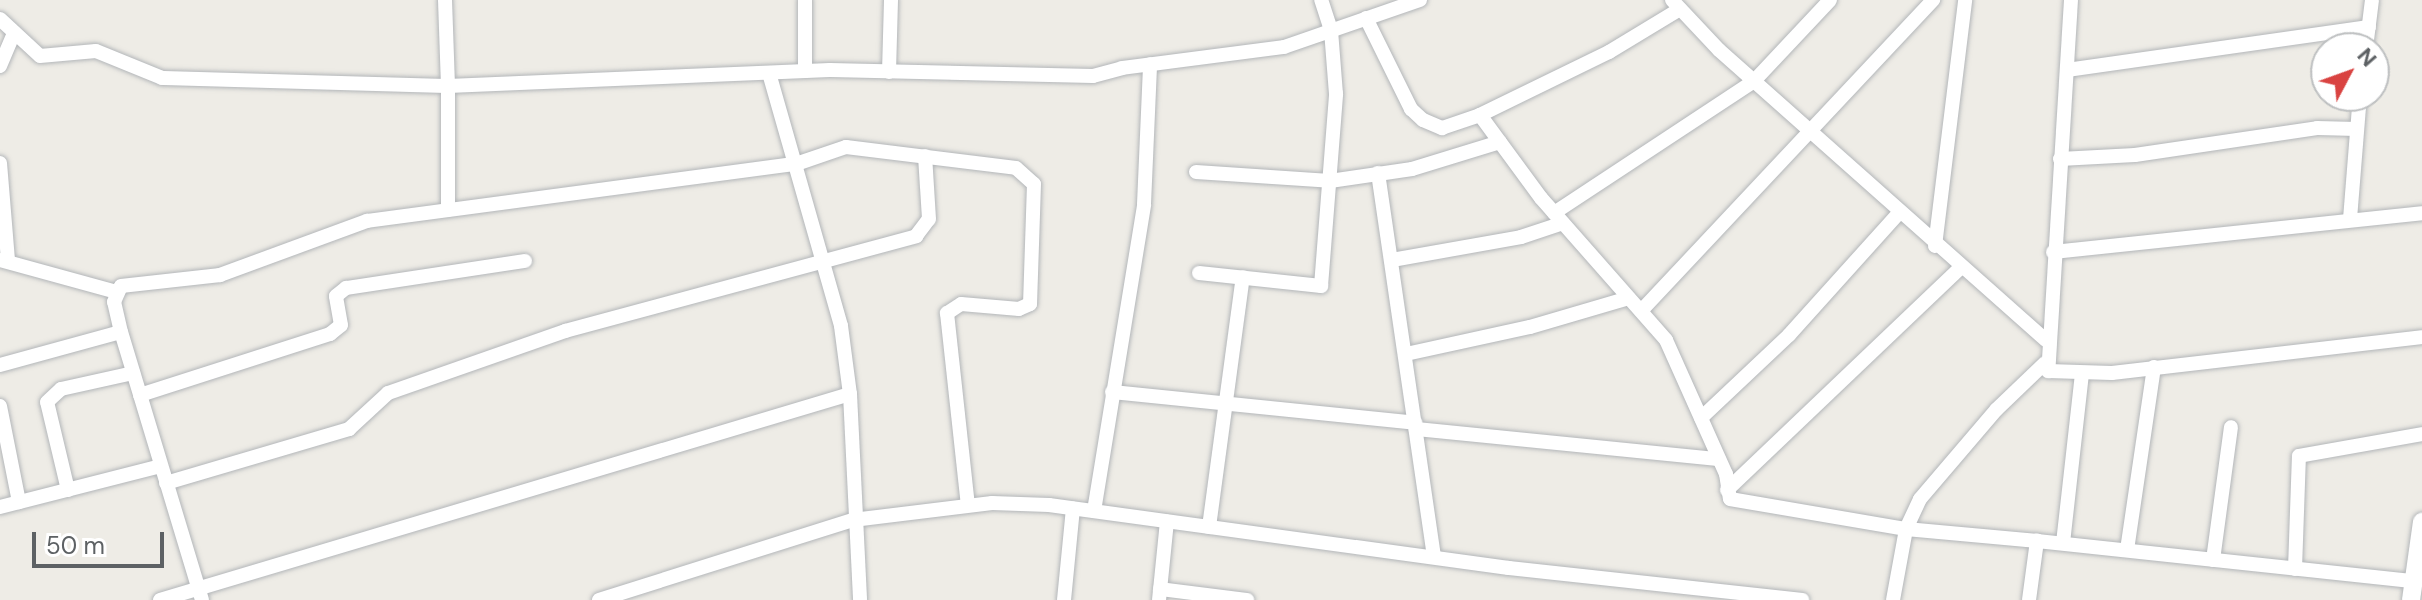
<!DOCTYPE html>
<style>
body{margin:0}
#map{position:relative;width:2422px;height:600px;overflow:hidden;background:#eeece6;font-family:"DM Sans",sans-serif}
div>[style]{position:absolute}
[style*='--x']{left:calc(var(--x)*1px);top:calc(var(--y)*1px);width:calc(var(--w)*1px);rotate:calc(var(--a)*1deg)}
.roads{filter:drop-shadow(0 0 2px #b3b6b9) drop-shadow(0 0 2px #b3b6b9)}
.minor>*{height:14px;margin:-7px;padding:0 7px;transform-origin:7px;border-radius:7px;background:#fff}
.tertiary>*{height:18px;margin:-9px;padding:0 9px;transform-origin:9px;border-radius:9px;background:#fff}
span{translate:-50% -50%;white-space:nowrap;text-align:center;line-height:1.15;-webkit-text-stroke:6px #fff;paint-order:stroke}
.north{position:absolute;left:2310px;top:32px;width:80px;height:80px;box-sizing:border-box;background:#fff;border:2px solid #bec0c1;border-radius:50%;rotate:49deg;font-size:22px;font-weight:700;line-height:32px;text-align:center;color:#5d6164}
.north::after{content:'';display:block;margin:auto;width:28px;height:36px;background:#d94341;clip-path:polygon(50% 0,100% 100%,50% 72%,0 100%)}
.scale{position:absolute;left:32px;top:532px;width:132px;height:36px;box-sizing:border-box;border:4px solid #5d6164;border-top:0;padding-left:10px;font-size:24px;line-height:28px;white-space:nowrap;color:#5d6164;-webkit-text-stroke:6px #fff;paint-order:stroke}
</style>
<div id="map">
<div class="roads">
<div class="minor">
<i style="--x:445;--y:0;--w:86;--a:88"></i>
<i style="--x:448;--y:86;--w:382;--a:-2.4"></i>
<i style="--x:830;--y:70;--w:263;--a:1.3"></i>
<i style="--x:1093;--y:76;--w:30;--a:-15"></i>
<i style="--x:1122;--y:68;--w:163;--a:-7.4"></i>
<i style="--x:1284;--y:47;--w:144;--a:-19.1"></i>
<i style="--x:1672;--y:0;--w:69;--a:46.8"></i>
<i style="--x:1719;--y:50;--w:437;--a:41.6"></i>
<i style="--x:2071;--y:0;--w:372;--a:93.5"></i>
<i style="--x:2048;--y:371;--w:64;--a:1.8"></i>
<i style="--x:2112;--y:373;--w:312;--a:-6.6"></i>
<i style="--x:1680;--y:9;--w:83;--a:148.8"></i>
<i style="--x:1609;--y:52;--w:144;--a:154"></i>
<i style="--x:1480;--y:115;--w:103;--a:53.7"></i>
<i style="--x:1541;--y:198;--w:189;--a:48.6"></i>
<i style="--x:1666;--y:340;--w:147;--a:65.9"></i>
<i style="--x:1726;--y:474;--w:25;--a:81"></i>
<i style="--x:1730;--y:499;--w:179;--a:9.7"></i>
<i style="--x:1906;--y:529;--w:132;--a:5.2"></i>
<i style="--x:1366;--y:18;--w:102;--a:63.7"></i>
<i style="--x:1411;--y:109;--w:16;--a:43"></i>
<i style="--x:1423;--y:120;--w:21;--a:23"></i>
<i style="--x:1442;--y:128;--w:40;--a:-18.9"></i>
<i style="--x:0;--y:19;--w:54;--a:42.8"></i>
<i style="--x:40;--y:56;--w:56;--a:-5.1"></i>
<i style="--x:96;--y:51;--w:71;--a:22.2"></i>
<i style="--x:162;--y:78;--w:286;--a:1.6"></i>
<i style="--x:448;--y:86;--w:124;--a:90"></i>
<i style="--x:2366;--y:48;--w:48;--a:-82.9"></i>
<i style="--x:0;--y:66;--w:33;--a:-67"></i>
<i style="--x:2067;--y:70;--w:305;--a:-8.1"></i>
<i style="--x:805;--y:71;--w:71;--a:-90"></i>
<i style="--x:889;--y:72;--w:72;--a:-88.4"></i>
<i style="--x:769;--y:73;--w:263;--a:74.1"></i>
<i style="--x:841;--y:326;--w:69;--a:82.5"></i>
<i style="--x:850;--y:394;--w:206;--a:87.2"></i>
<i style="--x:2060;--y:159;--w:75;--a:-3.1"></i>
<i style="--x:2135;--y:155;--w:184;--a:-8.4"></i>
<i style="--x:2317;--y:128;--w:40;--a:1.4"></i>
<i style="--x:0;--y:163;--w:97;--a:85.3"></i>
<i style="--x:1196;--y:172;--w:134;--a:3.8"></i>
<i style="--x:1330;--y:181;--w:83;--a:-8.3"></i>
<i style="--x:1412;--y:169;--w:92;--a:-17.1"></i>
<i style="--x:1378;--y:173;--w:388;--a:81.7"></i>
<i style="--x:1554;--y:213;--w:240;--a:-33.4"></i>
<i style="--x:1754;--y:81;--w:111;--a:-46.8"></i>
<i style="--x:2350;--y:219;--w:123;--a:-85.4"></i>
<i style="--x:1935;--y:246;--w:248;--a:-83"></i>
<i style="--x:2053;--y:252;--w:371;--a:-6"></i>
<i style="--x:0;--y:260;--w:120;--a:15.4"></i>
<i style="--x:1392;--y:260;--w:131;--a:-10.1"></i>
<i style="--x:1521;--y:237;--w:44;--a:-18.4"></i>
<i style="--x:1199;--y:273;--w:123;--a:6.1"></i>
<i style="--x:1321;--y:286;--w:193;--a:-85.5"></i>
<i style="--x:1336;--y:94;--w:64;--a:-94.5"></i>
<i style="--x:1331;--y:30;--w:32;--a:-108"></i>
<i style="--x:1641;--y:311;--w:427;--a:-46.8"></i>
<i style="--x:1406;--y:354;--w:127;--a:-12.3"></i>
<i style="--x:1530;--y:327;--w:103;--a:-16.3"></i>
<i style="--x:0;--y:365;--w:125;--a:-15.3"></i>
<i style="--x:1112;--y:392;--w:305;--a:5.8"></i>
<i style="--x:140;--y:395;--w:200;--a:-17.8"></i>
<i style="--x:330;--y:334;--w:14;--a:-39"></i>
<i style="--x:341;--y:325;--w:29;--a:-100"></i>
<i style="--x:336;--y:296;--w:13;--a:-39"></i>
<i style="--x:346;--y:288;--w:181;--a:-8.6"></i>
<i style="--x:0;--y:406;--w:98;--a:78.8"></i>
<i style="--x:1701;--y:418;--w:121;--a:-43.3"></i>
<i style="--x:1789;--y:335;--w:164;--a:-48"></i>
<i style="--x:1416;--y:429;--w:304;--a:5.7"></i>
<i style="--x:166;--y:483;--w:191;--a:-16.4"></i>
<i style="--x:349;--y:429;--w:53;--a:-42.7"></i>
<i style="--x:388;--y:393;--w:188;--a:-19.3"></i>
<i style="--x:565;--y:331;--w:364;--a:-15.1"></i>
<i style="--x:916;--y:236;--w:21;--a:-53"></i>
<i style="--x:929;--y:219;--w:63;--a:-93.6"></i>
<i style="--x:68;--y:490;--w:90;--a:-103.4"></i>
<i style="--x:47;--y:402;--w:19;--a:-43"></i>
<i style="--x:61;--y:389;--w:74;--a:-12.5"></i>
<i style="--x:1727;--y:490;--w:322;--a:-43.6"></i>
<i style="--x:0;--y:507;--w:166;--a:-14.3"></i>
<i style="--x:1094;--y:511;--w:311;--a:-80.7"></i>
<i style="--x:1144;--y:204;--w:140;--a:-87.5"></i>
<i style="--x:1209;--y:527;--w:252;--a:-82.3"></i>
<i style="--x:2063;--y:543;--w:170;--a:-83.6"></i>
<i style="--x:2127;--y:550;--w:185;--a:-81.6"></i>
<i style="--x:2213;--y:560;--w:134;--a:-82.3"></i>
<i style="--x:2295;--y:569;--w:113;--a:-88"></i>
<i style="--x:2299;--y:456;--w:125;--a:-10.1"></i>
<i style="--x:1160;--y:589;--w:88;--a:7.2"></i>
<i style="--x:160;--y:600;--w:720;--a:-16.62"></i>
<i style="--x:202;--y:600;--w:280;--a:-106.8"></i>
<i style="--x:121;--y:332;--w:31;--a:-103"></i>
<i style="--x:114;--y:302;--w:17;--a:-66"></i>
<i style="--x:121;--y:286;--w:100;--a:-6.3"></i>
<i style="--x:220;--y:275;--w:157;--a:-20.2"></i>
<i style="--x:367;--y:221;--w:433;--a:-7.6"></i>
<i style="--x:796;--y:164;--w:53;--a:-18.8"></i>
<i style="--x:846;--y:147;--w:171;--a:7"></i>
<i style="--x:1016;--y:168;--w:24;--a:42"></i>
<i style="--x:1034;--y:184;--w:120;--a:91.9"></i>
<i style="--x:1030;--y:304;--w:12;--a:156"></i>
<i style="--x:1019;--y:309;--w:58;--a:-175.1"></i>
<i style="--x:961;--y:304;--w:17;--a:147"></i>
<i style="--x:947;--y:313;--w:193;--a:83.8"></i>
<i style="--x:599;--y:600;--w:266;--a:-17.5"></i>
<i style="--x:853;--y:520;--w:140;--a:-7"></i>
<i style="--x:992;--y:503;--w:57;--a:2"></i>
<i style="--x:1049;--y:505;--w:464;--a:7.8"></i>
<i style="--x:1509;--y:568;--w:295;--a:6.2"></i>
<i style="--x:1064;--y:600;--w:92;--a:-84.4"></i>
<i style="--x:1159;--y:600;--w:79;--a:-84.2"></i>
<i style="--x:1893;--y:600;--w:72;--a:-79.6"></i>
<i style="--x:1906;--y:529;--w:33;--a:-65"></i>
<i style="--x:1920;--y:499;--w:118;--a:-49.5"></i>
<i style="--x:1997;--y:409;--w:66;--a:-43.8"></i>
<i style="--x:2029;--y:600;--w:60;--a:-82.3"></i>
<i style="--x:2037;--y:541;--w:379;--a:6.1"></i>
</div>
<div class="tertiary">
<i style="--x:2411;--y:600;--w:79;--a:-82"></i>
</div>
</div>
<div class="north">N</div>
<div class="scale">50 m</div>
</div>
